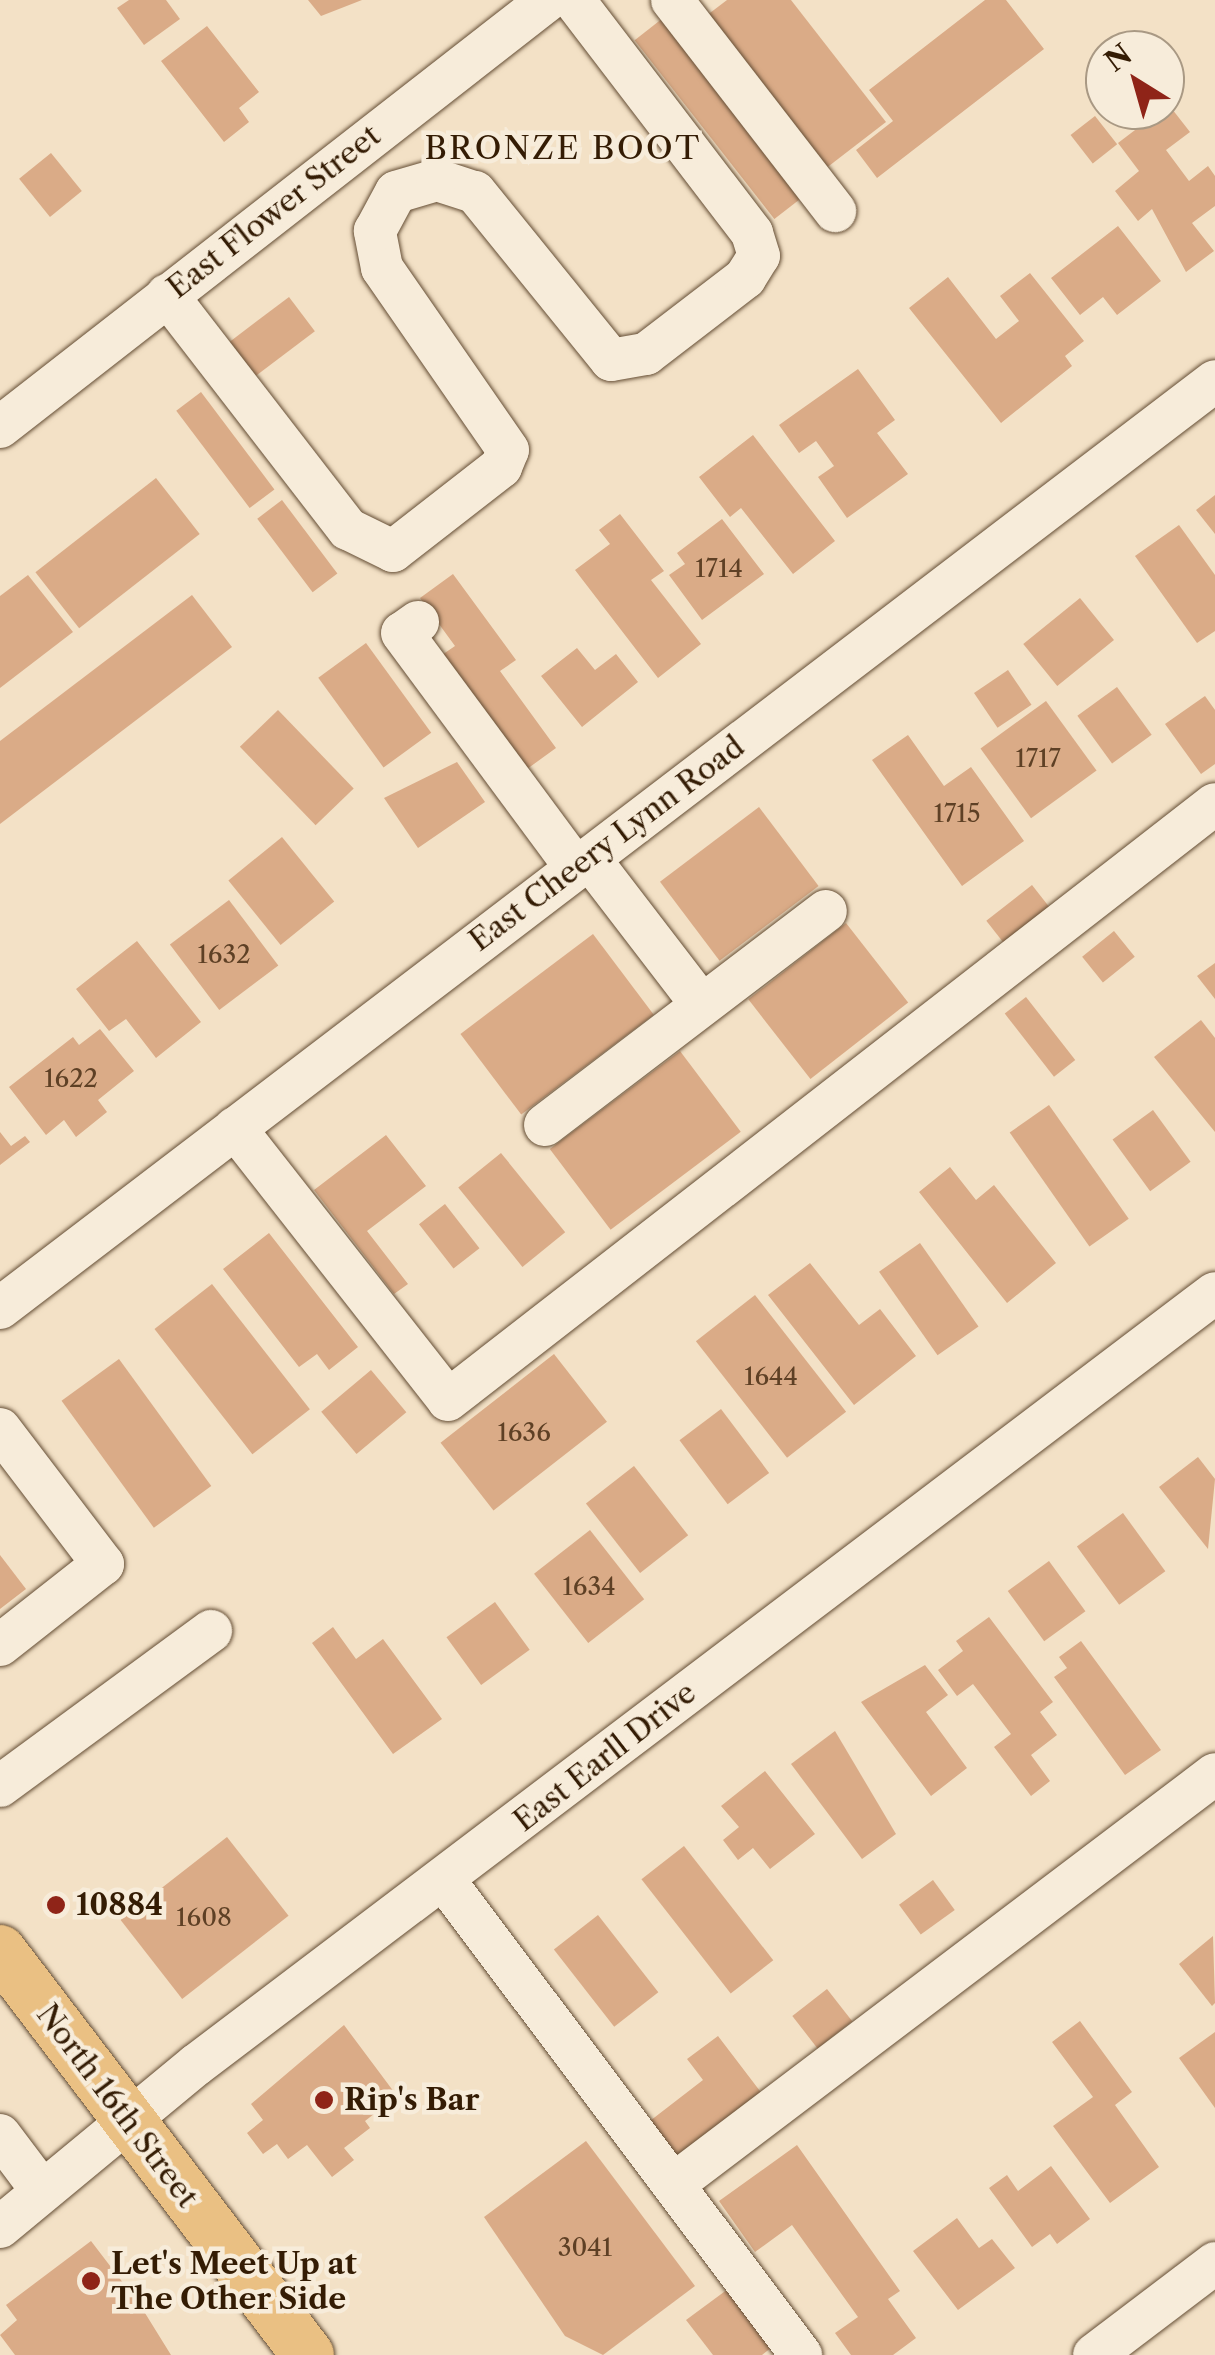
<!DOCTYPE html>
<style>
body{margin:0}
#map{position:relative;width:1215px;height:2355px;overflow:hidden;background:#f3e1c6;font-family:"Libre Caslon Text",serif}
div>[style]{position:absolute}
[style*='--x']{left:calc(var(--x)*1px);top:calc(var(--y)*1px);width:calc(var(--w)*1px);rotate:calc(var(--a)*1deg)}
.building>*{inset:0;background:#daab87;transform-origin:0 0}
.roads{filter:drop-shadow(0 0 2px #644d34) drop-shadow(0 0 2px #644d34)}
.minor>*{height:42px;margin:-21px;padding:0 21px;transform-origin:21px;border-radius:21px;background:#f7ecda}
.major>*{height:52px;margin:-26px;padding:0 26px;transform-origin:26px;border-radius:26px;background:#eac083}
.dots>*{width:28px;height:28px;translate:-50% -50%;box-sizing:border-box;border:5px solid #f7ecda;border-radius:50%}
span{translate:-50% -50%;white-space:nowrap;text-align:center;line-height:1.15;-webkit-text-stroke:9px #f7ecda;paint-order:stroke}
.number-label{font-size:25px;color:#5e4025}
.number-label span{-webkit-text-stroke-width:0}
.street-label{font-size:30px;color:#341c04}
.poi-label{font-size:30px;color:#341c04;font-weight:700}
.left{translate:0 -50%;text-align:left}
.neighbourhood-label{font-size:32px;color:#341c04;letter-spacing:2.5px}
.north{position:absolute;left:1085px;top:30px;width:100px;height:100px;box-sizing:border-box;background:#f7ecda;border:2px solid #a99984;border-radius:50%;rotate:323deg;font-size:28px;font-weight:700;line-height:40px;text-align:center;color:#341c04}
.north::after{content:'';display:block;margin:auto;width:35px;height:45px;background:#8f2418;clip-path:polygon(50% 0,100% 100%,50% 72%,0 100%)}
</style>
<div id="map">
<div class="building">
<i style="clip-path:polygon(129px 0,166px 0,180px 19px,144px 45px,117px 8px)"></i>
<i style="clip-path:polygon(308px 0,362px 0,321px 16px)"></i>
<i style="clip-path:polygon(727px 0,791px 0,886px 122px,825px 169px,706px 16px)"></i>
<i style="clip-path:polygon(985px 0,1006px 0,1044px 49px,877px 178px,856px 150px,893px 121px,869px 90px)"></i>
<i style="left:663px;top:18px;width:227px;height:36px;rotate:52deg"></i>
<i style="clip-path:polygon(207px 26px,259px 92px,239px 108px,249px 122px,224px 142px,161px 61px)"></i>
<i style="clip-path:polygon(1165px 100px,1190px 132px,1166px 150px,1189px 181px,1208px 166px,1215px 176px,1215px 206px,1192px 223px,1214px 251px,1186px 272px,1152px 209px,1138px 221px,1115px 191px,1139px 171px,1118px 143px,1139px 127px,1126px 110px,1165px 110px)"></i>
<i style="left:1095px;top:116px;width:36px;height:31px;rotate:52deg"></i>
<i style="left:51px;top:153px;width:49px;height:41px;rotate:51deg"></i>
<i style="clip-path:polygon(1118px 226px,1161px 281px,1117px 315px,1103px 297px,1080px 315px,1051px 278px)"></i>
<i style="clip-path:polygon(1030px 273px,1084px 341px,1065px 356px,1072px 366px,1001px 423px,909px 308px,948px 277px,996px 339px,1019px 321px,1000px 296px)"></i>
<i style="left:289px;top:297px;width:43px;height:75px;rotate:53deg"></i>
<i style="clip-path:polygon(858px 369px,895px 420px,877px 433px,908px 474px,847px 518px,818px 477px,834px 466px,816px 441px,799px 453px,779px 425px)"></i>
<i style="left:201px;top:392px;width:122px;height:31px;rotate:53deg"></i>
<i style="clip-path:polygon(753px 435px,835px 541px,793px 574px,741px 508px,730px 517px,699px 477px)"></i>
<i style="left:156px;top:478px;width:71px;height:153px;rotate:52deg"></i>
<i style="clip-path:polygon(1215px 495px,1215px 534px,1196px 510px)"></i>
<i style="left:282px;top:500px;width:92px;height:31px;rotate:53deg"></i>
<i style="clip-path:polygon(620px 514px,664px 571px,651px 580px,701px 644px,658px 678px,575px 570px,610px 544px,599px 530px)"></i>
<i style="clip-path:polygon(722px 519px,764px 574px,702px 620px,669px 575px,685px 564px,677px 553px)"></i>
<i style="clip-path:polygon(1179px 525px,1215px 575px,1215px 631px,1197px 643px,1135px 556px)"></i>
<i style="clip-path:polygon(453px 574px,516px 660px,500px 671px,556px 748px,516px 777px,433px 661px,455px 646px,420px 598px)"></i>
<i style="clip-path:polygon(28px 575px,73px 632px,0 688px,0 596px)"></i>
<i style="clip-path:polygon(192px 595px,232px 647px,0 824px,0 741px)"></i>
<i style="left:1080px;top:598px;width:54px;height:73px;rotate:51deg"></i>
<i style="left:366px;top:643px;width:111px;height:59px;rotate:54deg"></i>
<i style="clip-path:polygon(577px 648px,595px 670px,616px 654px,638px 682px,582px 727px,541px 676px)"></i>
<i style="left:1008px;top:670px;width:42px;height:41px;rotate:56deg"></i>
<i style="left:1117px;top:687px;width:59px;height:49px;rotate:54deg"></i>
<i style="clip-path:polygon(1205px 696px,1215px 710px,1215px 764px,1201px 774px,1165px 724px)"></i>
<i style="left:1046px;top:701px;width:86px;height:81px;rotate:54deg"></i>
<i style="left:278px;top:710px;width:109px;height:53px;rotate:46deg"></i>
<i style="clip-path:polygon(908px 735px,944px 786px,971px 767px,1024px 841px,962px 886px,872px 760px)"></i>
<i style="clip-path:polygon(457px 762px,485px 802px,418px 848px,384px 798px)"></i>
<i style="left:759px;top:807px;width:99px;height:124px;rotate:53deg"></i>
<i style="left:282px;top:837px;width:83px;height:69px;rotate:51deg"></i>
<i style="left:1032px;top:885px;width:29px;height:58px;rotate:52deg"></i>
<i style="left:229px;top:900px;width:82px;height:74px;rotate:53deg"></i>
<i style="left:846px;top:923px;width:101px;height:124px;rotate:52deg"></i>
<i style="left:1114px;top:931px;width:33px;height:41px;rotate:51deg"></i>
<i style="left:593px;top:934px;width:101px;height:166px;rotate:53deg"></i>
<i style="clip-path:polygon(137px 941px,201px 1022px,156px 1058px,126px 1019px,109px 1031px,76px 989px)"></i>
<i style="clip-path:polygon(1215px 963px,1215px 999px,1197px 976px)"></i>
<i style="left:1026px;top:997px;width:80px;height:27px;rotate:52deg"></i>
<i style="clip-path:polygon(1201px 1020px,1215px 1038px,1215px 1132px,1154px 1057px)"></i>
<i style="clip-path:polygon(100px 1029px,134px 1071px,98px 1100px,107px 1112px,76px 1137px,64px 1120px,46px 1135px,9px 1087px,73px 1037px,79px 1045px)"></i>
<i style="left:680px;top:1051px;width:101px;height:163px;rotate:53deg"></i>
<i style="left:1049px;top:1105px;width:139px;height:48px;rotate:55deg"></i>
<i style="left:1153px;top:1110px;width:64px;height:50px;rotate:54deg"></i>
<i style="clip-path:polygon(0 1132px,11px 1146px,25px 1136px,30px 1142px,0 1165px)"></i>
<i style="clip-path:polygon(386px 1135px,426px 1186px,367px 1231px,408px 1284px,394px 1294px,314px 1190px)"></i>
<i style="left:501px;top:1153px;width:102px;height:55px;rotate:51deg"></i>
<i style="clip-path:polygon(950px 1167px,976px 1200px,994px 1185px,1056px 1263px,1007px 1303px,919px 1192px)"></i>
<i style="left:445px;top:1204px;width:56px;height:33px;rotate:52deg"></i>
<i style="clip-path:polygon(269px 1233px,358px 1347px,329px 1370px,317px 1354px,299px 1367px,223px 1269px)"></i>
<i style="left:920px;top:1243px;width:102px;height:50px;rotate:55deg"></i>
<i style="clip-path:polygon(810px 1263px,859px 1325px,880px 1309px,916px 1356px,854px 1405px,768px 1295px)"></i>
<i style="left:212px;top:1284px;width:159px;height:73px;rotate:52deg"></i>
<i style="left:755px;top:1295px;width:148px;height:75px;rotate:52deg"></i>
<i style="left:554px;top:1354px;width:86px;height:144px;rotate:52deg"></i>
<i style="left:119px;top:1359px;width:157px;height:71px;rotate:54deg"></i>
<i style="left:371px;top:1370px;width:55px;height:65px;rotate:50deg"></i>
<i style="left:721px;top:1409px;width:80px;height:52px;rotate:53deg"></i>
<i style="clip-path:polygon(1198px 1457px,1215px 1479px,1208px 1549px,1159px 1487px)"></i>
<i style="left:634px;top:1466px;width:88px;height:61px;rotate:52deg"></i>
<i style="left:1123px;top:1513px;width:72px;height:57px;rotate:54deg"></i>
<i style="left:590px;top:1530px;width:88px;height:71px;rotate:52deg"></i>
<i style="clip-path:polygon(0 1555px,26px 1589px,0 1609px)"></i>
<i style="left:1049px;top:1561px;width:62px;height:51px;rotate:54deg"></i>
<i style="left:495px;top:1602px;width:59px;height:60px;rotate:54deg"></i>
<i style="clip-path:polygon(989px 1617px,1053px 1702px,1040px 1712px,1057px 1735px,1031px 1755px,1050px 1781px,1031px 1796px,994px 1747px,1011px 1734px,973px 1684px,957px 1696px,938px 1670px,963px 1651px,956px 1641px)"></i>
<i style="clip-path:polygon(333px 1627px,356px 1659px,383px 1639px,442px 1719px,393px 1754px,312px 1643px)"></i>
<i style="clip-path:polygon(1081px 1641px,1161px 1750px,1125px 1775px,1054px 1677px,1067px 1668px,1059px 1657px)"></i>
<i style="clip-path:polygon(925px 1665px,948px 1695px,926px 1712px,967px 1768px,931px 1796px,861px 1702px)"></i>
<i style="clip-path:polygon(835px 1731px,896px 1834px,862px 1859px,791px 1764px)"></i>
<i style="clip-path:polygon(765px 1771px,815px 1834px,770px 1869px,753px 1848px,738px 1860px,723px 1840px,739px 1827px,721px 1806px)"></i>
<i style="left:227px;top:1837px;width:100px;height:135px;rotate:52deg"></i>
<i style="left:684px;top:1846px;width:145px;height:54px;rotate:52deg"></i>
<i style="left:933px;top:1880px;width:37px;height:42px;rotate:54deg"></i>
<i style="left:598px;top:1915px;width:98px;height:56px;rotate:52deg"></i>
<i style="clip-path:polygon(1213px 1936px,1215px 2003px,1212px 2006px,1179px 1964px)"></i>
<i style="left:827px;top:1989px;width:41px;height:44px;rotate:52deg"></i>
<i style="clip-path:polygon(1080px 2021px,1132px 2092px,1115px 2105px,1159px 2167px,1110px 2203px,1053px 2126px,1093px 2097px,1052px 2042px)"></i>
<i style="clip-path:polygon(344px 2025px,397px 2096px,365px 2121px,370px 2128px,344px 2148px,354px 2160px,332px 2177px,307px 2145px,288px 2159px,277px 2144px,263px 2154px,247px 2133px,263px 2120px,251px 2104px)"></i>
<i style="clip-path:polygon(1215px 2032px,1215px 2108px,1179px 2058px)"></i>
<i style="clip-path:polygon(718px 2036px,763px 2095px,675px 2162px,646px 2124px,703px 2080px,687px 2059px)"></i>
<i style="clip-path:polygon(586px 2141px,695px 2286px,603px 2355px,565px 2336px,484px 2217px)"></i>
<i style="clip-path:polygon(797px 2145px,900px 2291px,888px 2299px,916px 2338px,893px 2355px,851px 2355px,835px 2333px,858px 2317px,792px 2225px,755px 2252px,719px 2201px)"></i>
<i style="clip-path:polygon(1051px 2166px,1090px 2219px,1057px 2244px,1050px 2234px,1032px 2247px,989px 2188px,1007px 2175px,1018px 2191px)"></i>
<i style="clip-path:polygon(957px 2218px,979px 2248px,992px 2239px,1015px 2268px,958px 2310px,913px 2251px)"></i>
<i style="clip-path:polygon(91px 2241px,140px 2305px,171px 2355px,15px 2355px,0 2335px,17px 2320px,6px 2305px)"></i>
<i style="clip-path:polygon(728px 2289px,772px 2347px,762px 2355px,713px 2355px,686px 2320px)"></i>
</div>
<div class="roads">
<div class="minor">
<i style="--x:672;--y:0;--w:267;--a:52.3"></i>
<i style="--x:167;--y:295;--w:296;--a:52.3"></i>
<i style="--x:348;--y:529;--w:50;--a:26.1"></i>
<i style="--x:393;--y:551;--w:137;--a:-37.9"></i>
<i style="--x:501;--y:467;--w:18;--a:-68"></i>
<i style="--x:508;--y:450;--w:221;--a:-124.7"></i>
<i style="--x:382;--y:268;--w:38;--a:-101"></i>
<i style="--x:375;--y:231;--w:44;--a:-61.7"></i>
<i style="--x:396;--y:192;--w:43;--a:-16.3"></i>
<i style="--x:437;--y:180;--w:40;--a:18"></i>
<i style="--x:475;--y:192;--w:216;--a:51"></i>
<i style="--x:611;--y:360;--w:36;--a:-10"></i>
<i style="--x:646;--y:354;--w:125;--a:-37.5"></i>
<i style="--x:745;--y:278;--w:26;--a:-58"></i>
<i style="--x:759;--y:256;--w:24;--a:-107"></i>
<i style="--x:752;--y:233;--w:293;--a:-127.4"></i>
<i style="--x:0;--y:427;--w:695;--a:-37.93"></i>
<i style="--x:418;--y:622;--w:19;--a:145"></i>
<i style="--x:402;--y:633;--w:292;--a:53.5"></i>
<i style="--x:589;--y:858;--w:185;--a:52.5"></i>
<i style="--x:545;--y:1125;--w:353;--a:-37.3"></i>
<i style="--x:235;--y:1128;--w:345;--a:51.9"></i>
<i style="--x:448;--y:1400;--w:971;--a:-37.85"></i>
<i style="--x:0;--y:1308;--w:1528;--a:-37.34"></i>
<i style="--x:0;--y:1429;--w:170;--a:52.7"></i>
<i style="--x:103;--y:1564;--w:131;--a:141.8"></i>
<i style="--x:0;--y:1786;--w:262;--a:-36.3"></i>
<i style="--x:445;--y:1881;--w:593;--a:53.09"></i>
<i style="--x:0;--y:2135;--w:70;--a:53.1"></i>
<i style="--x:675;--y:2183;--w:677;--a:-37.14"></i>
<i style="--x:0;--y:2227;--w:254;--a:-39.6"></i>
<i style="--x:196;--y:2065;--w:1278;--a:-37.15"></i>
<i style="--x:1094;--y:2355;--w:152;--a:-37.2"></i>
</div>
<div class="major">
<i style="--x:0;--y:1951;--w:508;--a:52.68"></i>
</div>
</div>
<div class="dots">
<i style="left:56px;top:1905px;background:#8f2418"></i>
<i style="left:324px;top:2100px;background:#8f2418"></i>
<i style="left:91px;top:2281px;background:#8f2418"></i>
</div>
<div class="number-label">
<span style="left:719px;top:569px">1714</span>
<span style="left:1038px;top:759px">1717</span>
<span style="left:957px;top:814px">1715</span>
<span style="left:224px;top:955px">1632</span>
<span style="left:71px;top:1079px">1622</span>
<span style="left:771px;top:1377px">1644</span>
<span style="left:524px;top:1433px">1636</span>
<span style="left:589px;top:1587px">1634</span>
<span style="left:204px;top:1918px">1608</span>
<span style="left:585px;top:2248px">3041</span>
</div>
<div class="street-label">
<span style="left:274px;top:212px;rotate:-38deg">East Flower Street</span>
<span style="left:607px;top:844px;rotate:-37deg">East Cheery Lynn Road</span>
<span style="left:605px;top:1757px;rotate:-38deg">East Earll Drive</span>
<span style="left:117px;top:2106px;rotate:53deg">North 16th Street</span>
</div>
<div class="poi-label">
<span class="left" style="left:76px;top:1905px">10884</span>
<span class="left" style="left:344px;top:2100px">Rip's Bar</span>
<span class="left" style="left:111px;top:2281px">Let's Meet Up at<br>The Other Side</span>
</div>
<div class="neighbourhood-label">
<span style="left:563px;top:148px">BRONZE BOOT</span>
</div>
<div class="north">N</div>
</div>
